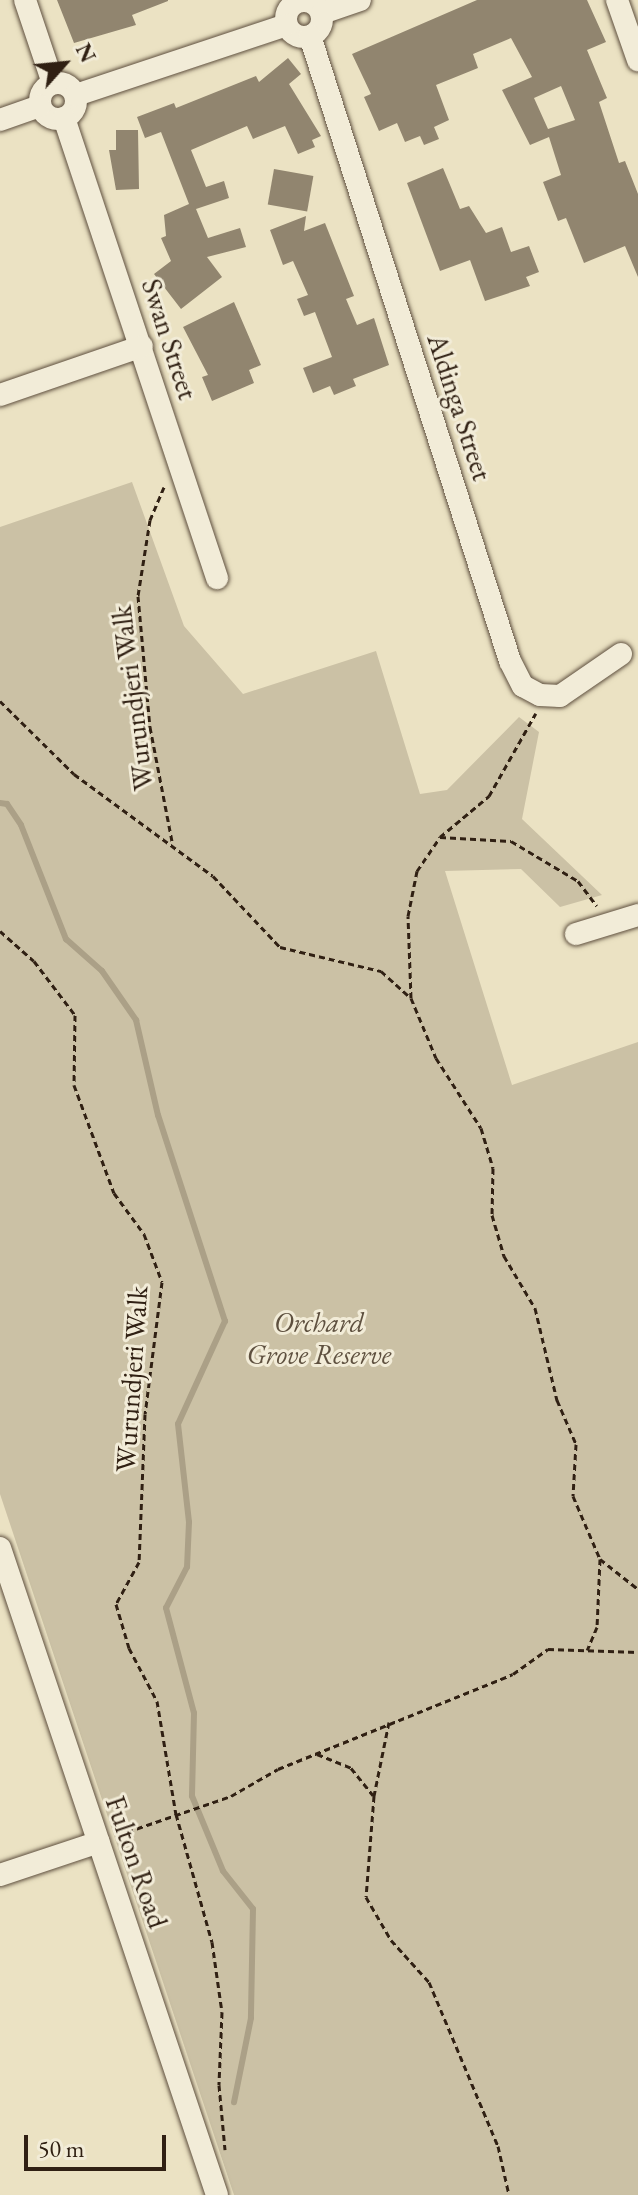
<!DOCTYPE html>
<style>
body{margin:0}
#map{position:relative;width:638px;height:2195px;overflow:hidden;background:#ebe2c3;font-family:"EB Garamond",serif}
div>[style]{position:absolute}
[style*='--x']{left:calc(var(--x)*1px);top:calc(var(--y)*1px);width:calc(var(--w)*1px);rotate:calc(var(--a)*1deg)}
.green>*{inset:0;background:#cbc1a5}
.stream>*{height:6px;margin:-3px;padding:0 3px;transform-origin:3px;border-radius:3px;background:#aba087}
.building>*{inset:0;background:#91856f;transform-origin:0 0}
.path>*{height:3px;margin-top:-1.5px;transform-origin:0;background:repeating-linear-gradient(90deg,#302013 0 6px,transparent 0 10px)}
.roads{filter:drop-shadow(0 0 2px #5f503f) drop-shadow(0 0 2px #5f503f)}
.minor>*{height:22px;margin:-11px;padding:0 11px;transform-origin:11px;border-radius:11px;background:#f2ecd8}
.minor>.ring{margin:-11px;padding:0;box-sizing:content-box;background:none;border:22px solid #f2ecd8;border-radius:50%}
span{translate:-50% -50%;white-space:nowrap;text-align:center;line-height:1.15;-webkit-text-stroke:6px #f2ecd8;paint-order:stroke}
.street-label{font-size:28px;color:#302013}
.park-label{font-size:28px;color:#5e503f;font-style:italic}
.north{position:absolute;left:24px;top:24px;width:80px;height:80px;-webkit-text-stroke:6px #f2ecd8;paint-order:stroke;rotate:63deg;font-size:22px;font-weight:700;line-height:32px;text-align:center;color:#302013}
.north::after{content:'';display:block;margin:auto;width:28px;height:36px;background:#302013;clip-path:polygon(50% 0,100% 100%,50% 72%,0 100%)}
.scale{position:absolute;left:24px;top:2135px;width:142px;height:36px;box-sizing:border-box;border:4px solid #302013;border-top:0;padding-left:10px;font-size:24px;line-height:28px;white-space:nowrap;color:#302013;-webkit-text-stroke:6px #f2ecd8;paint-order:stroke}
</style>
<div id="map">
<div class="green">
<i style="clip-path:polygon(132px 482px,184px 626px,243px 694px,376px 651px,420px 794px,447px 790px,519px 717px,539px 732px,522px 819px,602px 895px,560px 907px,521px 869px,445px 871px,512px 1085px,638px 1042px,638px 2195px,234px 2195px,0 1494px,0 527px)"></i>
</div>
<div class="stream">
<i style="--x:0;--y:803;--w:7;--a:8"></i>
<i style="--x:7;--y:804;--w:25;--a:56"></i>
<i style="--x:21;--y:825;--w:123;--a:68.5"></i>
<i style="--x:66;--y:939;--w:48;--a:41.6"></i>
<i style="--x:102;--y:971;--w:60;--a:55.2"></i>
<i style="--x:136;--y:1020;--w:98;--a:77"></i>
<i style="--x:158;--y:1115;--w:217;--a:72"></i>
<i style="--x:225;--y:1321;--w:113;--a:114.5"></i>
<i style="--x:178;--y:1424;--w:99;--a:83.6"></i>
<i style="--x:189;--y:1522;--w:45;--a:92.5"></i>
<i style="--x:187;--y:1567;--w:46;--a:117.1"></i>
<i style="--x:166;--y:1608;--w:109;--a:75.1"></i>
<i style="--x:194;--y:1713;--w:83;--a:91.4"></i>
<i style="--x:192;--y:1796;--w:81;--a:67.5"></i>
<i style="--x:223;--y:1871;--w:48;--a:51.7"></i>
<i style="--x:253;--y:1909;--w:109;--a:91.1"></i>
<i style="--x:251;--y:2018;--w:86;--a:101.4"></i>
</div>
<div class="building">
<i style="clip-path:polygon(57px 0,168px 0,168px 1px,132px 15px,136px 25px,74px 43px)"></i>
<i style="clip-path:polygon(evenodd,477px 0,587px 0,606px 42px,587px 50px,607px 98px,599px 102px,619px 163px,625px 161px,638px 194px,638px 277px,625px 246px,584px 263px,566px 218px,558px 221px,543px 182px,561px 175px,549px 137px,530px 145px,502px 90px,532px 77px,511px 38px,473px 54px,478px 68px,436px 85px,449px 120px,434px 127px,439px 139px,424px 145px,420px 136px,405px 142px,397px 123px,379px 131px,364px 97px,371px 94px,352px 54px,477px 0,561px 86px,575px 120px,548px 129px,534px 98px,561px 86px)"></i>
<i style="clip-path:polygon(288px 58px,301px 74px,289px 84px,321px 136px,312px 140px,315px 147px,298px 154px,285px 126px,253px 139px,247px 126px,191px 150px,206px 187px,224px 181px,229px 198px,196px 209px,208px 238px,240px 228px,246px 247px,207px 257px,222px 277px,181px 309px,154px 274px,171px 261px,161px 238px,166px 236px,164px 215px,189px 204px,161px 132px,145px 138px,137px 117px,174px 103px,176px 108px,256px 76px,259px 82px)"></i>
<i style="clip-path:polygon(116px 130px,138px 130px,139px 189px,116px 190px,109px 150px,116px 150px)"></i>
<i style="clip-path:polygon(443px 168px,460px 209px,469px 206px,486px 233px,502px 227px,511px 252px,529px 246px,539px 272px,526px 277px,530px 286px,485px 301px,470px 260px,440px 271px,407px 183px)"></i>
<i style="left:274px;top:169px;width:40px;height:36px;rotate:10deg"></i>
<i style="clip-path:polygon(306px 216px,304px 231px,325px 223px,354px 296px,346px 299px,357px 325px,374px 318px,389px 365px,353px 379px,356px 386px,334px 395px,330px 386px,313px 393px,303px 368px,332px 357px,315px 312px,304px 316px,297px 299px,308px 295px,293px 261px,283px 265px,270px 230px)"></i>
<i style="clip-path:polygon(234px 302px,261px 365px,249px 370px,254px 383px,212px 401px,202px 377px,208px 375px,183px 327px)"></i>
</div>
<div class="path">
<i style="--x:164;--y:487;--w:36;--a:113"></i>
<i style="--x:150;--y:520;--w:77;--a:99"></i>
<i style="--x:138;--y:596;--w:132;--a:84.8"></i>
<i style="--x:150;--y:727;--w:116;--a:79.1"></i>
<i style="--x:0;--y:701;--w:104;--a:44.6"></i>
<i style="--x:74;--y:774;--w:172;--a:36.3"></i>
<i style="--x:213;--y:876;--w:98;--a:46.7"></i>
<i style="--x:280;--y:947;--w:104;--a:13.4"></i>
<i style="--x:381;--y:971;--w:40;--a:42"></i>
<i style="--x:411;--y:998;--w:65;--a:67.4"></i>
<i style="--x:436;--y:1058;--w:83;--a:57.3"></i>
<i style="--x:481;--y:1128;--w:42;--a:73.3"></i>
<i style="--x:493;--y:1168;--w:47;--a:91.2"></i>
<i style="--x:492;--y:1215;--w:43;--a:73.7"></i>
<i style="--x:504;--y:1256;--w:61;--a:59.2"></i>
<i style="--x:535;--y:1308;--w:95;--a:76.6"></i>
<i style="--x:557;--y:1400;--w:48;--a:66.6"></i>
<i style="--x:576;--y:1444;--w:52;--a:93.3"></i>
<i style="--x:573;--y:1496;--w:69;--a:66.8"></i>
<i style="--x:600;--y:1559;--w:68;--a:92.5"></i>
<i style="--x:597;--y:1627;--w:25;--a:113"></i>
<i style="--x:440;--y:837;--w:71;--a:3.2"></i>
<i style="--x:511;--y:841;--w:78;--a:30.8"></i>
<i style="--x:578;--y:881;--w:31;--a:53"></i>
<i style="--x:0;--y:931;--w:45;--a:41.4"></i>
<i style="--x:34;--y:961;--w:68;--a:52.8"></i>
<i style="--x:75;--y:1015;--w:70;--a:90.8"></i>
<i style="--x:74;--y:1085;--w:115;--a:69.7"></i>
<i style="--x:114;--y:1193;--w:51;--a:53.8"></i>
<i style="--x:144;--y:1234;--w:51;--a:69.4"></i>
<i style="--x:162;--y:1282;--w:133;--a:97.3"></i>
<i style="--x:145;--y:1414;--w:148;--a:92.3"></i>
<i style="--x:139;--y:1562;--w:48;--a:118.7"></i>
<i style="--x:116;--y:1604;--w:46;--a:73.5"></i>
<i style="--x:129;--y:1648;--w:60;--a:62.2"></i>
<i style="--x:157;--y:1701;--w:115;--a:80.5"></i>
<i style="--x:176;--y:1814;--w:133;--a:74.3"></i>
<i style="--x:212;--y:1942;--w:71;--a:81.9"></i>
<i style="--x:222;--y:2012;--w:73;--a:92.4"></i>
<i style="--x:219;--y:2085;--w:65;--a:84.7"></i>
<i style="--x:411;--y:998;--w:82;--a:-92.1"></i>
<i style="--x:408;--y:916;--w:46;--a:-78.7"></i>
<i style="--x:417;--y:871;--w:41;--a:-55.9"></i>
<i style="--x:440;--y:837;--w:64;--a:-39.9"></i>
<i style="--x:489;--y:796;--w:95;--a:-60.5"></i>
<i style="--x:600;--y:1559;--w:48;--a:38.3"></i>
<i style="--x:389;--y:1722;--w:76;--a:101.5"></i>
<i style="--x:374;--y:1796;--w:101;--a:94.5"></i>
<i style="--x:366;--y:1897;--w:50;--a:59.8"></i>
<i style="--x:391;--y:1940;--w:57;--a:47.9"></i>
<i style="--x:429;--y:1982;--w:178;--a:67.2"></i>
<i style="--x:498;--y:2146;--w:50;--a:77.3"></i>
<i style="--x:317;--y:1754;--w:37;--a:22"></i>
<i style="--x:351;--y:1768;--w:35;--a:51"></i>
<i style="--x:118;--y:1835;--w:120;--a:-19"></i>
<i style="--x:231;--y:1796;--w:54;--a:-29.9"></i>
<i style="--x:278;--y:1769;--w:253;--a:-22"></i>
<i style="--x:513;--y:1674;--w:43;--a:-35.5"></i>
<i style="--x:548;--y:1649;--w:90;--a:1.9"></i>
</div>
<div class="roads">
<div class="minor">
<i style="--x:25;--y:0;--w:88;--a:71.4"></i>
<i style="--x:617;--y:0;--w:64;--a:70.7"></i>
<i class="ring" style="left:286px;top:1px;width:14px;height:14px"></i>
<i style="--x:322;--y:13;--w:40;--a:-18.9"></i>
<i style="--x:310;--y:36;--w:656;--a:72.26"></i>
<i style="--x:510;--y:661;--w:28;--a:63"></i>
<i style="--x:523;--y:686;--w:19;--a:28"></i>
<i style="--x:540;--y:695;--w:20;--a:3"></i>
<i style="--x:560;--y:696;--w:74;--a:-34.5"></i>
<i class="ring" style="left:40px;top:83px;width:14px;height:14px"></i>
<i style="--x:76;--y:95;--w:222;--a:-18.4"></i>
<i style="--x:64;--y:118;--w:485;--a:71.6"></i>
<i style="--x:0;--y:120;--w:42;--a:-19.3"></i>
<i style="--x:0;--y:395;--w:150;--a:-19"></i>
<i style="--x:576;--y:934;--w:65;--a:-17"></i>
<i style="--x:0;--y:1548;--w:682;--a:71.46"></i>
<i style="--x:0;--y:1875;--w:104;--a:-18.4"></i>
</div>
</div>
<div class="street-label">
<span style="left:170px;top:339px;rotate:72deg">Swan Street</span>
<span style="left:460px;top:407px;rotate:72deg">Aldinga Street</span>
<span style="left:132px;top:698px;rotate:-97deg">Wurundjeri Walk</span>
<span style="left:131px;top:1379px;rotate:-86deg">Wurundjeri Walk</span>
<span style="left:137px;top:1862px;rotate:71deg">Fulton Road</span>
</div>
<div class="park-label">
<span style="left:319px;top:1338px">Orchard<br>Grove Reserve</span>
</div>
<div class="north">N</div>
<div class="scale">50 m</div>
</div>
